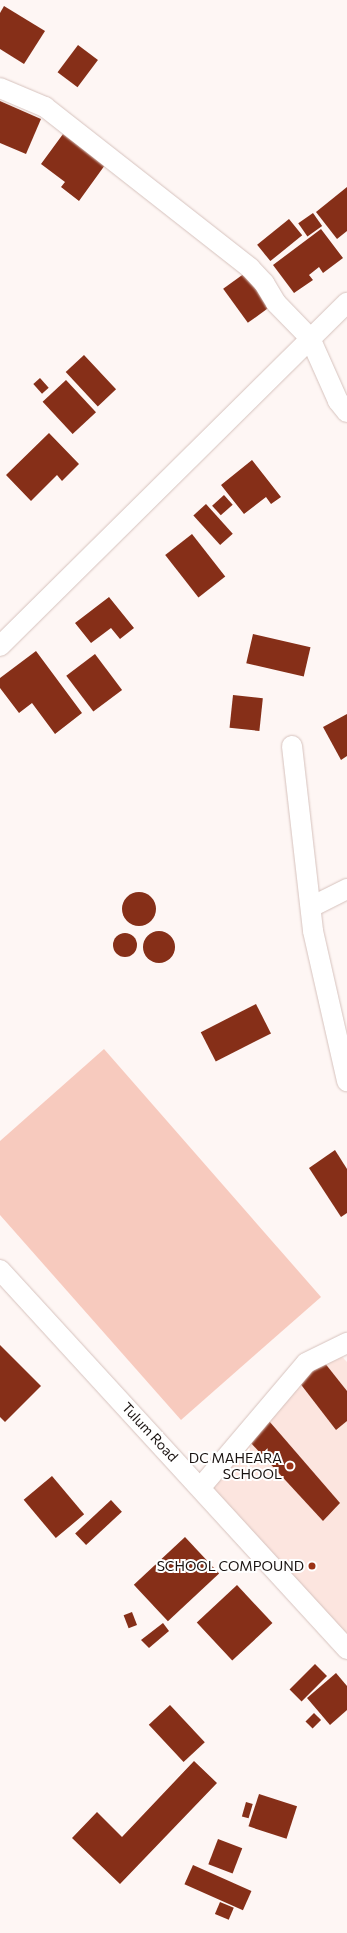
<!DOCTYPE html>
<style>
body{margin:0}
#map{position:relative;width:347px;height:1933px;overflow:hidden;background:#fef6f4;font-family:Commissioner,sans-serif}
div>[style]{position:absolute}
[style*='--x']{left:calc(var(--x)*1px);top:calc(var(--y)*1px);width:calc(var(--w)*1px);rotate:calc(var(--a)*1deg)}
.built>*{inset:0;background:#fce5df}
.green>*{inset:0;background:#f7cabe}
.building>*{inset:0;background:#862f18;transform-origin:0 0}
.round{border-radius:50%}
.roads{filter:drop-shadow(0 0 1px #d6c2bd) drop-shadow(0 0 1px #d6c2bd)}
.street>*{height:20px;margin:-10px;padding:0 10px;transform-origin:10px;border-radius:10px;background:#fff}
.dots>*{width:11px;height:11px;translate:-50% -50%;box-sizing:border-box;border:2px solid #fff;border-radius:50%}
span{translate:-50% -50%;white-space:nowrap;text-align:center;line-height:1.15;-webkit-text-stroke:4px #fff;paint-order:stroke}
.street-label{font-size:14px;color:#1a1311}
.poi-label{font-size:14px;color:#1a1311}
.right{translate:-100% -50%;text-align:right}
</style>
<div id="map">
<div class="built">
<i style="clip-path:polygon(334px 1348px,347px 1362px,347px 1650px,205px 1483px)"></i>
</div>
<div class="green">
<i style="clip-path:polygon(104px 1049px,321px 1297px,181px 1420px,0 1215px,0 1141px)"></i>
</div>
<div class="building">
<i style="clip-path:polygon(4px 6px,45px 31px,24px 64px,0 49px,0 13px)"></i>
<i style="left:78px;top:45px;width:25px;height:34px;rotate:37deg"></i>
<i style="clip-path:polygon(0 101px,41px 119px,26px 154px,0 143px)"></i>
<i style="clip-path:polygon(63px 134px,105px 165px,79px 201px,61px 187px,65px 182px,41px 164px)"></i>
<i style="clip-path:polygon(347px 187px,347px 231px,337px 239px,316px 212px)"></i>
<i style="left:313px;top:213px;width:16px;height:18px;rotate:55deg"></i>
<i style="left:289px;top:219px;width:21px;height:41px;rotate:51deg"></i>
<i style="clip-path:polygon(321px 229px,343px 258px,323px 273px,319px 267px,309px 275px,313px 280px,294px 293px,273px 265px)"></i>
<i style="left:245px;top:273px;width:42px;height:27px;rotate:54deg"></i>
<i style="left:84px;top:355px;width:47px;height:25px;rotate:47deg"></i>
<i style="left:40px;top:378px;width:13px;height:9px;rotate:48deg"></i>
<i style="left:66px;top:380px;width:44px;height:32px;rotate:47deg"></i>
<i style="clip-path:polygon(49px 433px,79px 464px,62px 481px,57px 475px,31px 501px,6px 475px)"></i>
<i style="clip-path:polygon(252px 460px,281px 497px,271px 504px,266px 497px,244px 514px,221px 485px)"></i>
<i style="left:224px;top:495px;width:13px;height:16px;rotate:48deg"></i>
<i style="left:206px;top:504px;width:40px;height:17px;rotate:48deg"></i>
<i style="left:192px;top:534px;width:54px;height:34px;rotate:52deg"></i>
<i style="clip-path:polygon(109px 597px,134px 628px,120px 639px,111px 628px,91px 643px,75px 623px)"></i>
<i style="left:253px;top:634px;width:59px;height:30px;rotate:13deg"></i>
<i style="clip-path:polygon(36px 651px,82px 713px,55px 734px,32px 703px,19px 713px,0 688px,0 678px)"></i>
<i style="left:95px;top:654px;width:45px;height:36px;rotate:53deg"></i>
<i style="left:233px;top:695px;width:30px;height:33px;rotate:6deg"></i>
<i style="clip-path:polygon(347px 714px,347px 756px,341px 760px,323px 727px)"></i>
<i class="round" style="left:122px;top:892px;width:34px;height:34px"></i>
<i class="round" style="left:143px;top:931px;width:32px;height:32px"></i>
<i class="round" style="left:113px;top:933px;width:24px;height:24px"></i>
<i style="left:256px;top:1004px;width:33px;height:62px;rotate:63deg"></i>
<i style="clip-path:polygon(335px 1150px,347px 1169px,347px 1213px,341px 1217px,309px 1168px)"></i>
<i style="clip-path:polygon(0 1345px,41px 1386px,5px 1422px,0 1417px)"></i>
<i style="clip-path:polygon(324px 1362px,347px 1391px,347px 1421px,336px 1430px,299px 1382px)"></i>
<i style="clip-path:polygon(263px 1414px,340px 1503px,323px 1521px,238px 1429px)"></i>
<i style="left:52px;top:1476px;width:50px;height:37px;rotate:50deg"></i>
<i style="left:111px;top:1500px;width:16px;height:49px;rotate:47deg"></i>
<i style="left:185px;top:1537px;width:50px;height:70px;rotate:47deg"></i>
<i style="left:237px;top:1585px;width:52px;height:55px;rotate:47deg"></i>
<i style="left:132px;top:1612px;width:14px;height:9px;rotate:69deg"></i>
<i style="clip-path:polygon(163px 1623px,169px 1631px,149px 1648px,141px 1640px)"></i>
<i style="left:315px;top:1664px;width:17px;height:36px;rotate:45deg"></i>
<i style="clip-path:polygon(336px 1673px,347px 1686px,347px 1710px,330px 1725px,307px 1698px)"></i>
<i style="left:170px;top:1705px;width:51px;height:29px;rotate:47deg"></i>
<i style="left:314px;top:1713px;width:10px;height:12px;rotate:45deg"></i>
<i style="clip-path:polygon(194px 1761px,217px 1783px,120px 1884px,72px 1838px,97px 1812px,122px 1837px)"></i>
<i style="left:259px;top:1794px;width:40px;height:34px;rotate:18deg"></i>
<i style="left:246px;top:1802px;width:7px;height:15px;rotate:16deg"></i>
<i style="left:218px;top:1839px;width:26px;height:27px;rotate:21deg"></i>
<i style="left:193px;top:1865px;width:64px;height:21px;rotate:24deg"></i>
<i style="left:220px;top:1902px;width:15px;height:13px;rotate:23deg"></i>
</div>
<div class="roads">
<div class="street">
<i style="--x:0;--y:88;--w:49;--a:22.9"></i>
<i style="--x:45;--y:107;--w:261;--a:38.1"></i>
<i style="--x:250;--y:268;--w:21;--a:47"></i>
<i style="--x:264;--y:283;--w:23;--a:59"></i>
<i style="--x:276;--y:303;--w:49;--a:45.8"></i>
<i style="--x:310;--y:338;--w:69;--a:66"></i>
<i style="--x:338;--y:401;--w:14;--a:51"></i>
<i style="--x:0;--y:646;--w:488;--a:-44.7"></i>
<i style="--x:292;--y:746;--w:186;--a:83.5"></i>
<i style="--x:313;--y:931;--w:154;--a:77.2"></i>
<i style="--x:311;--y:907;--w:40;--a:-26.6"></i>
<i style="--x:0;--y:1270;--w:514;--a:47.52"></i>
<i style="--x:201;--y:1487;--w:162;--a:-49.7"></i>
<i style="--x:306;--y:1363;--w:46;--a:-26"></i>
</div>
</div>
<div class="dots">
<i style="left:290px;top:1466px;background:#9b3317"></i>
<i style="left:312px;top:1566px;background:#9b3317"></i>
</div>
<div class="street-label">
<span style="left:150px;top:1432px;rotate:47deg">Tulum Road</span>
</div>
<div class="poi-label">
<span class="right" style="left:282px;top:1466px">DC MAHEARA<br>SCHOOL</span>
<span class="right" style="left:304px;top:1566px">SCHOOL COMPOUND</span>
</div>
</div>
